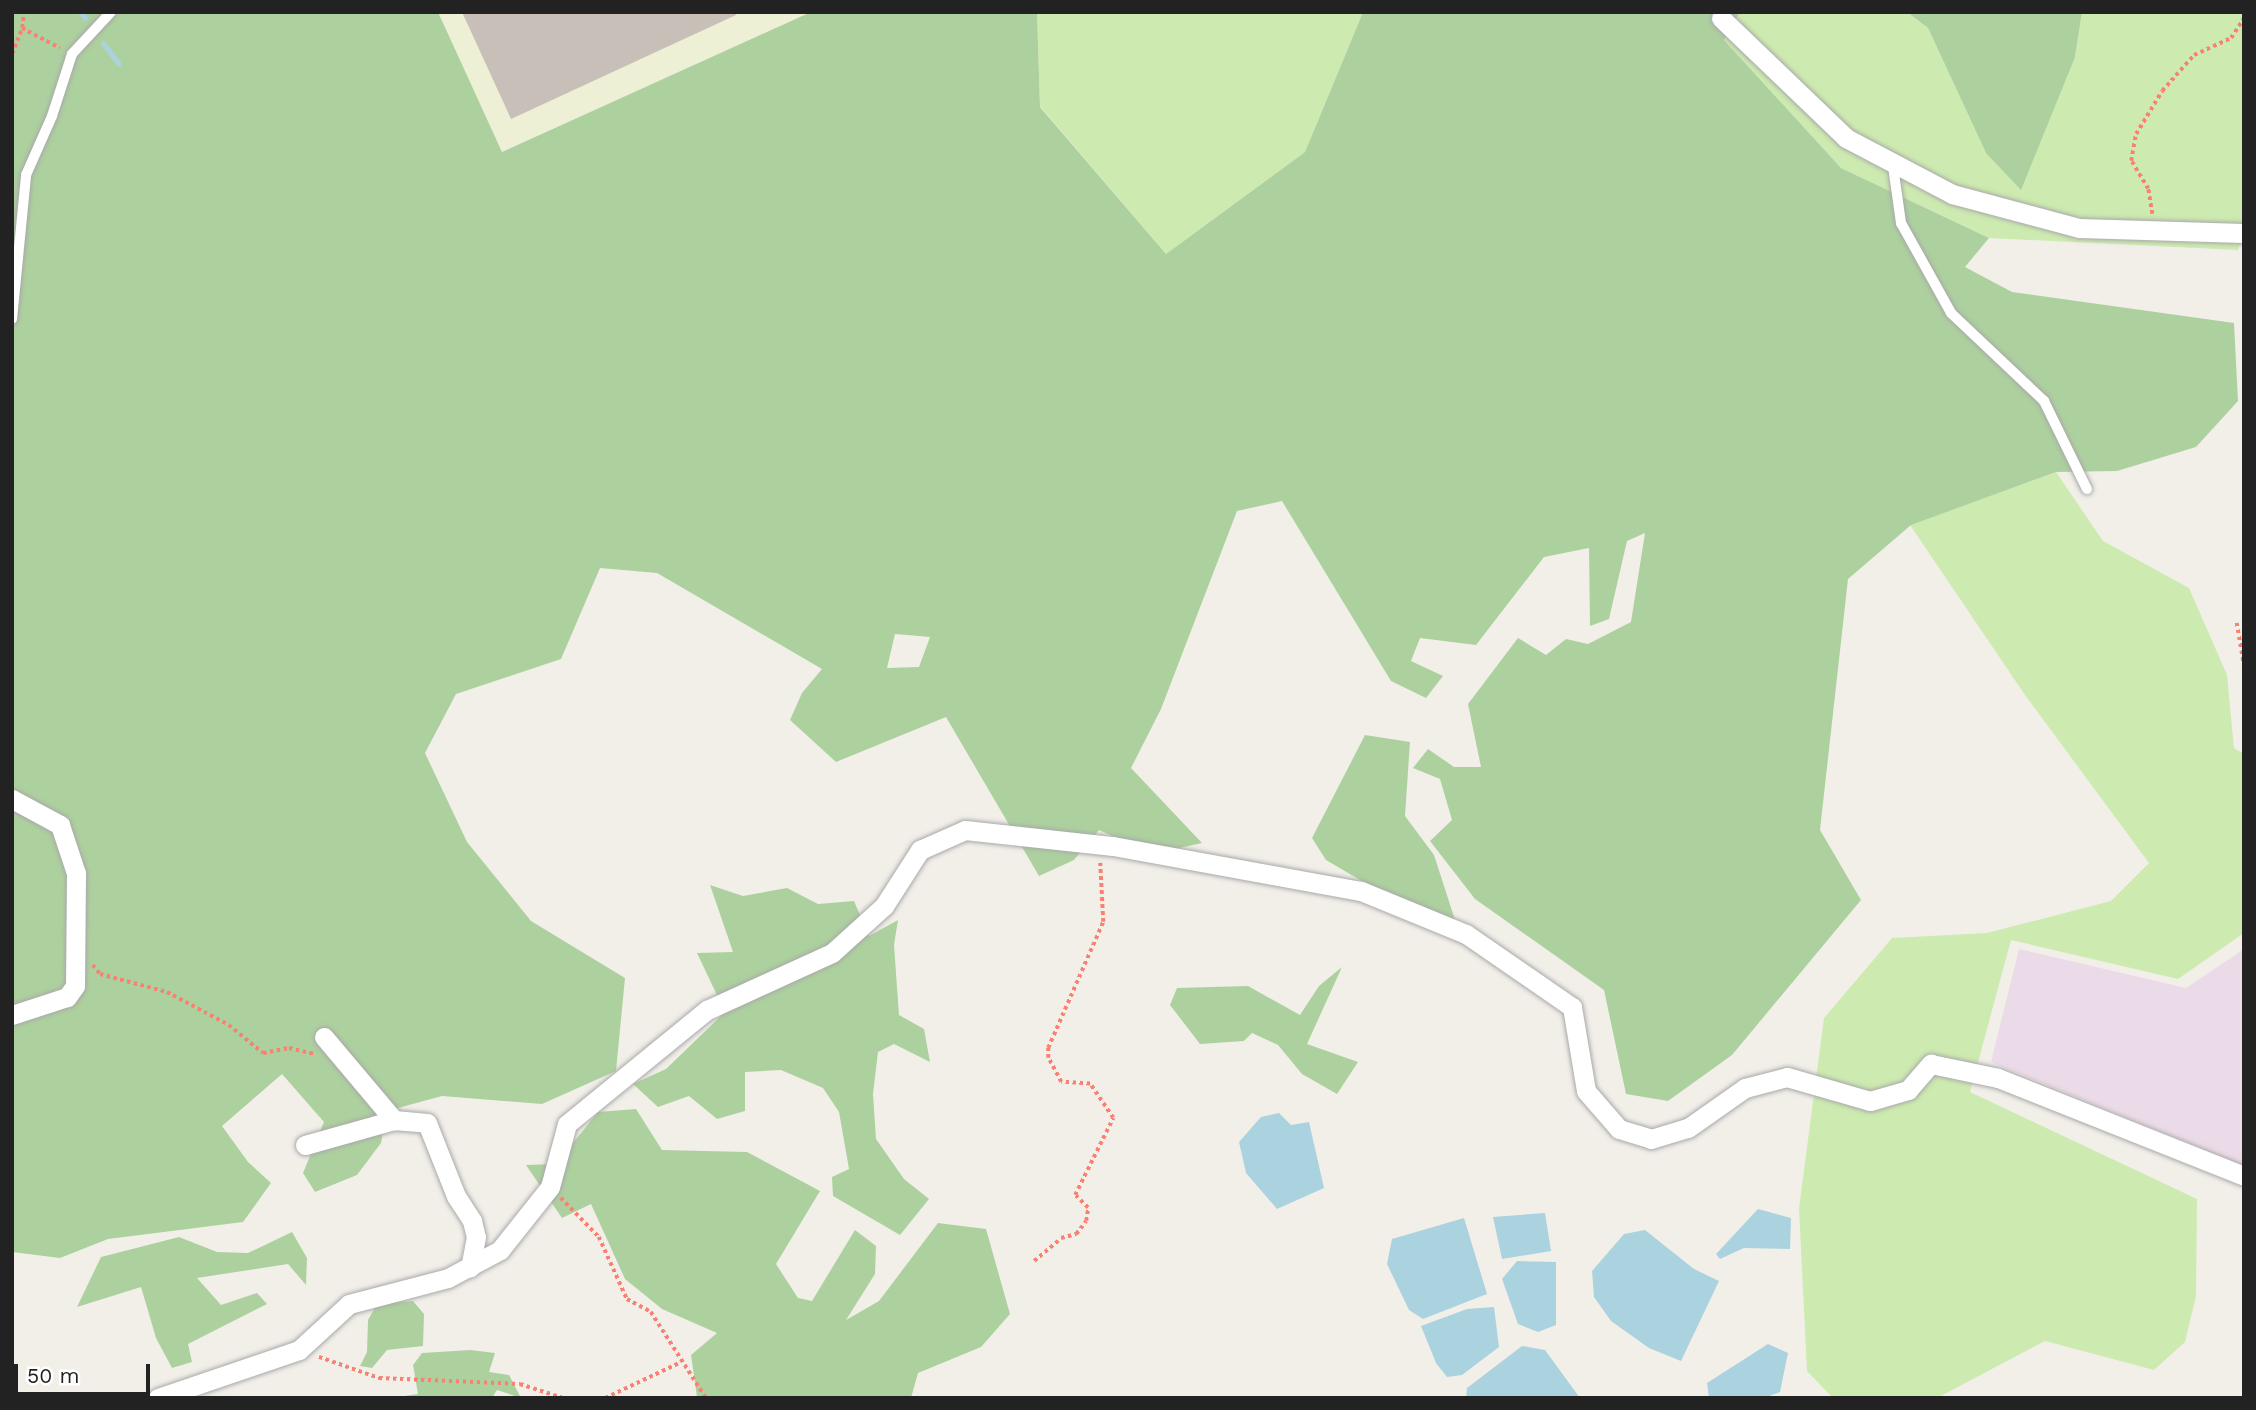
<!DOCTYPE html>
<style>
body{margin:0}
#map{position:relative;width:2256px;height:1410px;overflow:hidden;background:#f2efe9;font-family:"Work Sans",sans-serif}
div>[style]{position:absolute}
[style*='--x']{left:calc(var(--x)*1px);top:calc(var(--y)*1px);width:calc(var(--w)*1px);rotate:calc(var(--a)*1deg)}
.industrial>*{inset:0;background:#ebdbe8}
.farmland>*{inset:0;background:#eef0d5}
.grass>*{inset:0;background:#cdebb0}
.forest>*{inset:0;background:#add19e}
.water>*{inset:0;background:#aad3df}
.stream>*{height:5px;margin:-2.5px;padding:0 2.5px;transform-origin:2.5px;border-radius:2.5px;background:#aad3df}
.building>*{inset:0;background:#c7bfb8}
.path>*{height:3.5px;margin-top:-1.75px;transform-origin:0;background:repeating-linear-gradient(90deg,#fa8072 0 3.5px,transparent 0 7px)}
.roads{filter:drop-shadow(0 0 2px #a9a9a9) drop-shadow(0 0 2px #a9a9a9)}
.service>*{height:10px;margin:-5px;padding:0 5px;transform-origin:5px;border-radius:5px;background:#fff}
.minor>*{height:19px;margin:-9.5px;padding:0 9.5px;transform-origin:9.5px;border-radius:9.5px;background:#fff}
span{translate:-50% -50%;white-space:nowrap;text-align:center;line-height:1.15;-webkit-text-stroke:5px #fff;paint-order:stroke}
.frame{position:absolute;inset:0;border:14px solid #222;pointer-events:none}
.scale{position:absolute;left:14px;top:1364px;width:136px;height:32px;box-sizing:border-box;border:4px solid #222;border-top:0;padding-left:9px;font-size:21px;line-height:24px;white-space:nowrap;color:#222;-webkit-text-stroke:5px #fff;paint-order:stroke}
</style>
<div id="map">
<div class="industrial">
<i style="clip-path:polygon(2019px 949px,2186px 988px,2244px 949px,2244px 1166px,1991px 1062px)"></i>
</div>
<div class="farmland">
<i style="clip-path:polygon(438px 12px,811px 12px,501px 152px)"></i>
</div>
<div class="grass">
<i style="clip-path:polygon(1037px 12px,1363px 12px,1305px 152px,1166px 254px,1040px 106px)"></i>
<i style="clip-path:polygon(1740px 12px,1907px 12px,1928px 28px,1986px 153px,2075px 57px,2082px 12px,2244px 12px,2244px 232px,2238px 250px,1989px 238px,1841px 168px,1724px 40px)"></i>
<i style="clip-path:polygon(2056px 472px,2103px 541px,2189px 588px,2227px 675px,2234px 748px,2244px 754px,2244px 933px,2178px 979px,2011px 940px,1970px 1092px,2197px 1199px,2196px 1296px,2185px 1342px,2154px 1370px,2045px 1341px,1937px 1398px,1833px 1398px,1807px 1371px,1799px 1208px,1824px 1018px,1892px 938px,1987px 933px,2111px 901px,2149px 863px,2025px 695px,1910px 525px)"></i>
</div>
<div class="forest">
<i style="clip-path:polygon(evenodd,12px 12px,438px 12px,502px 152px,811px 12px,1037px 12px,1040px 107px,1166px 254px,1305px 152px,1363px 12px,1740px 12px,1724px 40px,1841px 168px,1989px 238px,1965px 267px,2012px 292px,2234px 323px,2238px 401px,2196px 447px,2117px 471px,2056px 472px,1911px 525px,1848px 579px,1820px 830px,1861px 900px,1732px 1055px,1668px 1101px,1626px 1094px,1604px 990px,1475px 899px,1430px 841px,1452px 820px,1440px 779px,1413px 768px,1428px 749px,1454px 767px,1481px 767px,1468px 704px,1518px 638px,1546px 655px,1566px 639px,1588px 644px,1631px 622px,1645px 533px,1627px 541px,1609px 619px,1590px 626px,1589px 548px,1544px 557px,1476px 645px,1420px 638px,1411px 661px,1443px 676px,1426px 698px,1391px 681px,1282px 501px,1237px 511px,1161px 709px,1131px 768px,1202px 843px,1152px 854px,1099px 830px,1074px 860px,1039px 876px,946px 717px,836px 762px,790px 720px,802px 693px,822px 669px,657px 573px,600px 568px,561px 659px,456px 694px,425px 753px,467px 842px,531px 921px,625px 978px,616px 1071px,542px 1104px,442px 1096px,387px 1111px,381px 1143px,357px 1175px,315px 1192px,303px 1173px,324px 1122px,282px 1074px,222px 1126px,248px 1162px,271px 1183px,243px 1222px,108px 1239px,60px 1258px,12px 1252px,12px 12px,895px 634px,930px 637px,919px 667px,887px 668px,895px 634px)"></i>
<i style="clip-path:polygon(1907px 12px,2082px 12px,2075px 57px,2021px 190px,1986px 153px,1928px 28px)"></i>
<i style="clip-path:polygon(1365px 735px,1410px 742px,1405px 816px,1434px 855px,1455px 920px,1394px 900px,1326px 860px,1312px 838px)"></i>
<i style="clip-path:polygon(710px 885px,743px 896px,787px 888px,818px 904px,854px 901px,869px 936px,898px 920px,894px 945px,899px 1015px,924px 1029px,930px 1062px,894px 1044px,878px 1052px,873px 1094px,876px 1139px,904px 1179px,929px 1199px,900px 1235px,833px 1196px,832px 1177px,849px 1169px,839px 1112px,823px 1088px,781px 1070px,745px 1072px,745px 1111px,717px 1119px,689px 1096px,658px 1107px,633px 1084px,666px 1069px,725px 1012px,697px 953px,733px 952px)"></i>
<i style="clip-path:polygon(1342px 967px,1307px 1044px,1358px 1062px,1337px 1094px,1302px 1074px,1278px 1045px,1252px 1033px,1244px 1041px,1200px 1044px,1170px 1005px,1177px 988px,1248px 986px,1300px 1015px,1319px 986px)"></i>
<i style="clip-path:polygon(636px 1109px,662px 1150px,747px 1152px,820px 1191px,776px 1264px,798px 1298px,812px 1301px,855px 1230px,876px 1246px,875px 1274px,846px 1320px,879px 1301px,938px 1223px,986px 1229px,1010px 1314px,981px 1347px,918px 1373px,911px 1398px,697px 1397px,691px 1355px,717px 1333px,662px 1309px,625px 1279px,591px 1204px,562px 1218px,526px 1165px,556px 1164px,598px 1112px)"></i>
<i style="clip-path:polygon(292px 1232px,307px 1258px,306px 1285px,288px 1264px,197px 1278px,221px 1305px,257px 1293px,267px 1304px,188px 1344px,192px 1362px,172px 1368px,156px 1338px,141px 1287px,77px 1307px,101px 1257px,179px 1237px,217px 1252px,248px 1253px)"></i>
<i style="clip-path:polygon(413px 1301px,424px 1314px,423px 1346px,387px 1350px,372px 1368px,360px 1366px,367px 1352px,368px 1320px,377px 1304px)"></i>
<i style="clip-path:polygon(470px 1350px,495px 1353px,489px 1372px,509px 1375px,521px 1398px,497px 1390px,492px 1398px,390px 1398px,418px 1394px,413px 1365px,422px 1353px)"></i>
</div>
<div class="water">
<i style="clip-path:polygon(1279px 1113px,1291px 1125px,1309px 1122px,1324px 1188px,1277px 1209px,1246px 1173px,1239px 1142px,1261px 1117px)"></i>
<i style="clip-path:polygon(1758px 1209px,1791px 1218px,1790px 1249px,1744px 1248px,1720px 1259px,1716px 1254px)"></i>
<i style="clip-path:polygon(1545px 1213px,1551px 1251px,1502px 1259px,1493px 1217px)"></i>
<i style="clip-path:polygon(1464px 1218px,1487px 1294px,1423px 1319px,1409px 1310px,1387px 1264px,1392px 1239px)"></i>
<i style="clip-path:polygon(1645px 1230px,1694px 1269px,1719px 1281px,1681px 1361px,1649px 1348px,1611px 1321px,1594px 1297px,1592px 1271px,1624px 1234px)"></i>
<i style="clip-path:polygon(1517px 1261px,1556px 1262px,1556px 1325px,1538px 1332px,1518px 1324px,1502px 1279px)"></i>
<i style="clip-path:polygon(1494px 1307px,1499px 1347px,1462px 1375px,1447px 1377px,1436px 1363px,1421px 1326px,1467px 1309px)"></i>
<i style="clip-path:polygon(1768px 1344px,1788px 1353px,1780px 1392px,1764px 1398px,1709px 1398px,1707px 1383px)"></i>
<i style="clip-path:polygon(1522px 1346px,1545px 1350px,1580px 1398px,1466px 1398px,1467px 1388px)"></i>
</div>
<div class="stream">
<i style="--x:80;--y:12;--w:8;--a:50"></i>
<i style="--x:103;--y:43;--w:26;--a:53"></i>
</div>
<div class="building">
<i style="clip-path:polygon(462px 12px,735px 12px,736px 15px,511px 119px)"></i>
</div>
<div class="path">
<i style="--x:22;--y:28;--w:16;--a:-83"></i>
<i style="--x:12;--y:54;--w:28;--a:-69"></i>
<i style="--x:22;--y:28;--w:43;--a:27.8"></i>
<i style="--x:2152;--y:214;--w:25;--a:-99"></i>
<i style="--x:2148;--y:189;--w:33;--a:-121"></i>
<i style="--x:2131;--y:161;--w:27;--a:-80"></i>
<i style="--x:2136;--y:134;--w:50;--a:-58.8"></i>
<i style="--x:2162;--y:91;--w:48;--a:-48.4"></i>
<i style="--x:2194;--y:55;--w:41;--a:-24.7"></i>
<i style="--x:2231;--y:38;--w:24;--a:-57"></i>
<i style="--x:2237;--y:623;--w:43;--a:80.5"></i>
<i style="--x:93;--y:965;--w:11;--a:52"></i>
<i style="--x:100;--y:974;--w:69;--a:15"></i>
<i style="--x:167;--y:992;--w:70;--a:28"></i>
<i style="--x:229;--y:1025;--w:44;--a:39.5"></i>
<i style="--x:263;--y:1053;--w:26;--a:-11"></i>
<i style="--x:289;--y:1048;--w:26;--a:13"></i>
<i style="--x:561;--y:1198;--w:54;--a:45.7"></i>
<i style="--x:599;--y:1237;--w:68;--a:65.7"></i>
<i style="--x:627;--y:1299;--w:27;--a:28"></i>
<i style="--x:651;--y:1312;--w:102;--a:57.4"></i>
<i style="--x:1034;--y:1261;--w:35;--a:-40"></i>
<i style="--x:1061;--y:1238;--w:16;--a:-15"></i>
<i style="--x:1076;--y:1234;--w:16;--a:-52"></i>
<i style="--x:1086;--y:1221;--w:13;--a:-81"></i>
<i style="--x:1088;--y:1208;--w:18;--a:-135"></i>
<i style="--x:1075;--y:1195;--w:86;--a:-63.7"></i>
<i style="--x:1113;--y:1118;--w:41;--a:-124.1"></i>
<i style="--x:1090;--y:1084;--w:29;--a:-176"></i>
<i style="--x:1061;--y:1082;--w:27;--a:-118"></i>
<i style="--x:1048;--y:1058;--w:10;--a:-90"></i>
<i style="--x:1048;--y:1048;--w:137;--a:-66.4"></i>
<i style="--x:1103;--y:922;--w:59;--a:-92.9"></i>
<i style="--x:319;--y:1357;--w:64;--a:19.3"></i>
<i style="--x:379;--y:1378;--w:141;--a:2.4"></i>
<i style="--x:520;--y:1384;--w:45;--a:18"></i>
<i style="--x:605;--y:1398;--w:84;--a:-25.3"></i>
</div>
<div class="roads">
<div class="service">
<i style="--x:1893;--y:166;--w:58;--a:82"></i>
<i style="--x:1901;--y:223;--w:103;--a:60.9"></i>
<i style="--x:1951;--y:313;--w:128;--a:43.4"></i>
<i style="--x:2044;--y:401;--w:98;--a:64"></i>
<i style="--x:12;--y:319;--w:145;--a:-84.4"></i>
<i style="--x:26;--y:175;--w:64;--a:-66.2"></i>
<i style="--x:52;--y:116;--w:65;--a:-72.1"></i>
<i style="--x:72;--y:54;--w:57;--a:-47.1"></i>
</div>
<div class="minor">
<i style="--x:1721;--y:18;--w:173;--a:43.8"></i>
<i style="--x:1846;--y:138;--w:120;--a:27.8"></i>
<i style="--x:1952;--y:194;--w:131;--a:15"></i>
<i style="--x:2079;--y:228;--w:165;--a:1.7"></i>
<i style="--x:12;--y:799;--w:55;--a:28.4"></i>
<i style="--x:60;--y:825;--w:51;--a:71.6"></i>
<i style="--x:76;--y:873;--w:113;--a:90.5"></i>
<i style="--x:75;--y:986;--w:14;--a:126"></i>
<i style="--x:67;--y:997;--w:58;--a:161.9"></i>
<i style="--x:324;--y:1037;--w:109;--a:49.9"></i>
<i style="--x:305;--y:1145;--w:92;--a:-15.7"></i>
<i style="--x:394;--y:1120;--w:33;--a:5"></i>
<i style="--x:427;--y:1123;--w:79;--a:68.3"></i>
<i style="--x:456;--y:1196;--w:30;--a:57"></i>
<i style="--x:472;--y:1221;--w:16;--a:76"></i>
<i style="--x:476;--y:1237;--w:31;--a:101"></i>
<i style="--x:158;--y:1398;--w:149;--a:-18.8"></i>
<i style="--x:299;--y:1350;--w:68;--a:-42.6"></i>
<i style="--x:349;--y:1304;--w:102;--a:-14.7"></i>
<i style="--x:448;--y:1278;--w:59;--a:-28.3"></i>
<i style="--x:500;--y:1250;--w:80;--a:-51.6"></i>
<i style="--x:550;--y:1187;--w:65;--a:-74.9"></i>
<i style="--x:567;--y:1124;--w:181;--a:-39.2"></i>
<i style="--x:707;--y:1010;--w:137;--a:-24.5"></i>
<i style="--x:832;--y:953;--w:70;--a:-42.1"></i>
<i style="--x:884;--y:906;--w:67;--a:-57.3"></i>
<i style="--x:920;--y:850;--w:49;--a:-24"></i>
<i style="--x:965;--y:830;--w:149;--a:6.2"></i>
<i style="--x:1113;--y:846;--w:252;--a:10.3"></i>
<i style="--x:1361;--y:891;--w:113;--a:22.3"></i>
<i style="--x:1466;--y:934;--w:129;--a:34.6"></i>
<i style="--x:1572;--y:1007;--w:85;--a:80.5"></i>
<i style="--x:1586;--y:1091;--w:50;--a:49"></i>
<i style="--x:1619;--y:1129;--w:34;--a:17"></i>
<i style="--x:1651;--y:1139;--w:39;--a:-17"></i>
<i style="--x:1688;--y:1128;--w:70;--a:-35.1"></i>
<i style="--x:1745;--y:1088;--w:43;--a:-14.7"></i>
<i style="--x:1787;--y:1077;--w:86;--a:16.1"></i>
<i style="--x:1870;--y:1101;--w:40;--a:-16"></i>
<i style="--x:1908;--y:1090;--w:35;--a:-49"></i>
<i style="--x:1931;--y:1064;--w:68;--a:11.8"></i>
<i style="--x:1998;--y:1078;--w:265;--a:21.7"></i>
</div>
</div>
<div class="frame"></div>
<div class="scale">50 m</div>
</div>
